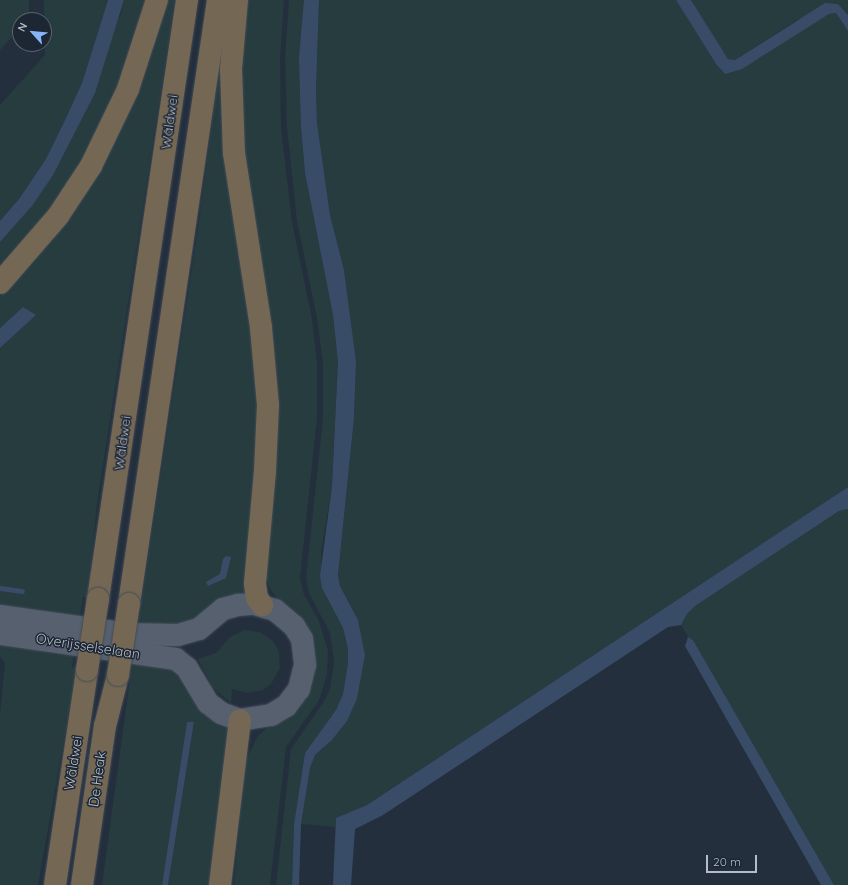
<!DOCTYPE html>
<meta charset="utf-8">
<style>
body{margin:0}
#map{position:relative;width:848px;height:885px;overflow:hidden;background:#242f3e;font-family:Quicksand,sans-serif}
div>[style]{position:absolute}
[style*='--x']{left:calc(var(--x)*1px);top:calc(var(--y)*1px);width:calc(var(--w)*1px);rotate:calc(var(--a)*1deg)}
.green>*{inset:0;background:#263c3f}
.water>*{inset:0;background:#394c67}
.stream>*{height:5px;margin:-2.5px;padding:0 2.5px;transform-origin:2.5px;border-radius:2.5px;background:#394c67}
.roads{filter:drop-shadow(0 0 1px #414a57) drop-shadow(0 0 1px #414a57)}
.primary>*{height:22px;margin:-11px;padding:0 11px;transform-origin:11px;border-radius:11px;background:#56606e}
.highway>*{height:22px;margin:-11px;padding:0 11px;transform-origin:11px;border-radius:11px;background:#746855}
.bridges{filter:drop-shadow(0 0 1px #434c59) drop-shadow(0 0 1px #434c59)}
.highway-bridge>*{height:22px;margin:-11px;padding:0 11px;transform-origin:11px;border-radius:11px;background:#746855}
span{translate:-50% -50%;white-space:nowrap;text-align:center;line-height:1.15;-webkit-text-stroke:3px #1d2633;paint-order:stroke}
.street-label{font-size:14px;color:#b4bcc9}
.north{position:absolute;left:12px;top:12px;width:40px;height:40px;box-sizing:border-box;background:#1d2633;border:1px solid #59626f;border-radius:50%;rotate:297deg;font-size:11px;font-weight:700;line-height:16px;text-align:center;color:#b4bcc9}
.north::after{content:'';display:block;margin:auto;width:14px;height:18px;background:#8ab4f8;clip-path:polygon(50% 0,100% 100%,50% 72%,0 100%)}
.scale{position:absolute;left:706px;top:855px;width:51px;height:18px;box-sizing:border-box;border:2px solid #b4bcc9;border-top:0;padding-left:5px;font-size:12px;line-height:14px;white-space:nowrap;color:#b4bcc9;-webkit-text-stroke:3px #1d2633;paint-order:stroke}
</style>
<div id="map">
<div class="green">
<i style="clip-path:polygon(0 0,29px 0,29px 18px,20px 20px,20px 28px,0 50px)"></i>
<i style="clip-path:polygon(44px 0,108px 0,82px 83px,65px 120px,46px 159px,19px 199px,0 221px,0 105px,45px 55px)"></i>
<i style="clip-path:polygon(124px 0,151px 0,146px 19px,76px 181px,0 269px,0 242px,32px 206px,121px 14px)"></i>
<i style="clip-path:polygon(161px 0,175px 0,97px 504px,88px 597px,83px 597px,80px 618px,0 607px,0 348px,36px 315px,23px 307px,0 328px,0 297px,58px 228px)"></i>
<i style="clip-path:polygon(243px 0,284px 0,280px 58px,281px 128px,292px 222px,312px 319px,317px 364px,317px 417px,300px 578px,304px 595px,319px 621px,328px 651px,327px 674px,319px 700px,286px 747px,270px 885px,234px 885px,245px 762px,258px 736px,306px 693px,281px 604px,272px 592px,265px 577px,270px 499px,240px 152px)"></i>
<i style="clip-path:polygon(289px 0,304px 0,301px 127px,305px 173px,333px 315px,338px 362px,332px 486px,321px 552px,322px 588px,343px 628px,348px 649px,348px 663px,343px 694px,336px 710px,305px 753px,294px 824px,292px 885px,276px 885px,291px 749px,323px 703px,330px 689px,334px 662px,330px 633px,309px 593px,306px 578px,323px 418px,323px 364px,317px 318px,297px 221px,287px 128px,285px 58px)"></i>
<i style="clip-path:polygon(319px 0,676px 0,716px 64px,725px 74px,829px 14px,836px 13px,848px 31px,848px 487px,367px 805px,336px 818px,335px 827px,301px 824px,310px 768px,315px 755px,332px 740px,347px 721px,357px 699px,365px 655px,358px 620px,340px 586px,338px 575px,354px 418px,356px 361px,344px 270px,330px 215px,317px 123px,316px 90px)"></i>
<i style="clip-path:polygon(691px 0,848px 0,848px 15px,838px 4px,795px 21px,735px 60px,728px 59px,722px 50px)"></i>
<i style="clip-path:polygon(224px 32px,262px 405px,247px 594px,197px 618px,181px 624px,138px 625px,198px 229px)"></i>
<i style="clip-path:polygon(848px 509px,848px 885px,834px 885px,693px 640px,688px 637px,681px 625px,687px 614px,695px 606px,839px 511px)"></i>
<i style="clip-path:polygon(245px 630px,260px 632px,274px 642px,279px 652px,280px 668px,271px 684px,263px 690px,248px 693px,232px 689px,231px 703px,212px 687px,198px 659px,216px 653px,230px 637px)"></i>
<i style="clip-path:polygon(0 643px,75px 649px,72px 667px,77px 668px,38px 885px,0 885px,0 714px,5px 663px,0 656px)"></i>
<i style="clip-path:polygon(133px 657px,163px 663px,231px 725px,210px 885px,168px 885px,194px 723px,187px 722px,162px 885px,102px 885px)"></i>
</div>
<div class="water">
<i style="clip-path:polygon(108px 0,124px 0,95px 93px,53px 175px,32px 206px,0 242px,0 221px,19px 199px,46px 159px,65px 120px,82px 83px)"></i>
<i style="clip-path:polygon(304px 0,319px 0,316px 90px,317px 123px,330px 215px,344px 270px,356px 361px,354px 418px,338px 575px,340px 586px,358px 620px,365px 655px,357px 699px,347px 721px,332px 740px,315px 755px,310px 768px,301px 824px,299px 885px,292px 885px,294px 824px,305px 753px,336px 710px,343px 694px,348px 663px,348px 649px,343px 628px,322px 588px,320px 576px,332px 486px,338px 362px,333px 315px,305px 173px,301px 127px,299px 58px)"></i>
<i style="clip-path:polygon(676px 0,691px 0,728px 59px,735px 60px,825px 3px,838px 4px,848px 15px,848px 31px,836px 13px,829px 14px,742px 69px,725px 74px,716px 64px)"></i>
<i style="clip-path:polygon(23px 307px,36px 315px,0 348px,0 328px)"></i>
<i style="clip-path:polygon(848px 487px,848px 509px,839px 511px,695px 606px,687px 614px,681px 625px,668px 627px,383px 815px,355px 829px,351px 885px,333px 885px,336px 818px,367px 805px)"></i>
<i style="clip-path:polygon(226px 556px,231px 557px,226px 578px,208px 586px,206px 582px,220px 574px,223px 559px)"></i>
<i style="clip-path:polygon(688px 637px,693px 640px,834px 885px,821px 885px,685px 646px)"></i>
<i style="clip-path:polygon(187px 722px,194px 722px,168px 885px,162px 885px)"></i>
</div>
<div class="stream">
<i style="--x:0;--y:588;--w:22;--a:8"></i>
</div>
<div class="roads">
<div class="primary">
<i style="--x:0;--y:616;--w:130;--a:7.9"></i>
<i style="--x:129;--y:634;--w:49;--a:1.2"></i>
<i style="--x:178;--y:635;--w:22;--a:-16"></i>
<i style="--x:199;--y:629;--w:31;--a:-40"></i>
<i style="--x:223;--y:609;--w:16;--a:-15"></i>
<i style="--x:238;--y:605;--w:16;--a:-4"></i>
<i style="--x:254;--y:604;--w:22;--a:16"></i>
<i style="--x:275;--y:610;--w:25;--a:40"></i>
<i style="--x:294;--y:626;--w:15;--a:58"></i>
<i style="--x:302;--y:639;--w:26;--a:83"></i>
<i style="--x:305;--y:665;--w:25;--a:104"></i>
<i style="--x:299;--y:689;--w:21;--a:127"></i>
<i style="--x:286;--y:706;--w:17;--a:149"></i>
<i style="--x:271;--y:715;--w:31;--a:171"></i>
<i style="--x:240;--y:720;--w:20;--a:-160"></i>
<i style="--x:221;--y:713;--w:16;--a:-142"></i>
<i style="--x:208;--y:703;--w:41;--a:-121"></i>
<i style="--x:187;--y:668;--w:14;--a:-141"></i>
<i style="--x:176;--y:659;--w:178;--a:-171.9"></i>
</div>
<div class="highway">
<i style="--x:237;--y:0;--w:69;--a:95"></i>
<i style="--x:231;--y:69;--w:84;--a:88"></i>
<i style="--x:234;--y:153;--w:177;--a:81.2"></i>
<i style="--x:261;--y:328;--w:77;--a:84.8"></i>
<i style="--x:268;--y:405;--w:66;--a:92.6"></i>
<i style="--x:265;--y:471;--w:113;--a:95.1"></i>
<i style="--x:255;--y:584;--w:14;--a:82"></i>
<i style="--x:257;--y:598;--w:9;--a:54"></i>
<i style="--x:0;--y:283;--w:89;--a:-49.1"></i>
<i style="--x:58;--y:216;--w:60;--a:-56.6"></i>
<i style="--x:91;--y:166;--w:85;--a:-64.3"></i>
<i style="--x:128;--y:89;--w:94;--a:-72"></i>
<i style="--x:98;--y:599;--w:606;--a:-81.55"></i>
<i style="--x:129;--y:604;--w:611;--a:-81.62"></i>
<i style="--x:55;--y:885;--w:217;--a:-81.5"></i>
<i style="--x:82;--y:885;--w:161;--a:-81.8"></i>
<i style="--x:105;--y:726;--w:53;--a:-75.7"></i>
<i style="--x:220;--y:885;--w:166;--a:-83.1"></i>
</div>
</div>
<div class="bridges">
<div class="highway-bridge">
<i style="--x:87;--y:670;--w:72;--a:-81.2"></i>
<i style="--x:118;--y:675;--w:72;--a:-81.2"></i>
</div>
</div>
<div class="street-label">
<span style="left:169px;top:122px;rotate:-82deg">Wâldwei</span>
<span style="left:122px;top:443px;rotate:-82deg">Wâldwei</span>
<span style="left:88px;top:646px;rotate:9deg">Overijsselselaan</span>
<span style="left:73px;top:763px;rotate:-81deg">Wâldwei</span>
<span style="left:97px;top:779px;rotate:-82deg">De Heak</span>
</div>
<div class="north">N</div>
<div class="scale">20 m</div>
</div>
